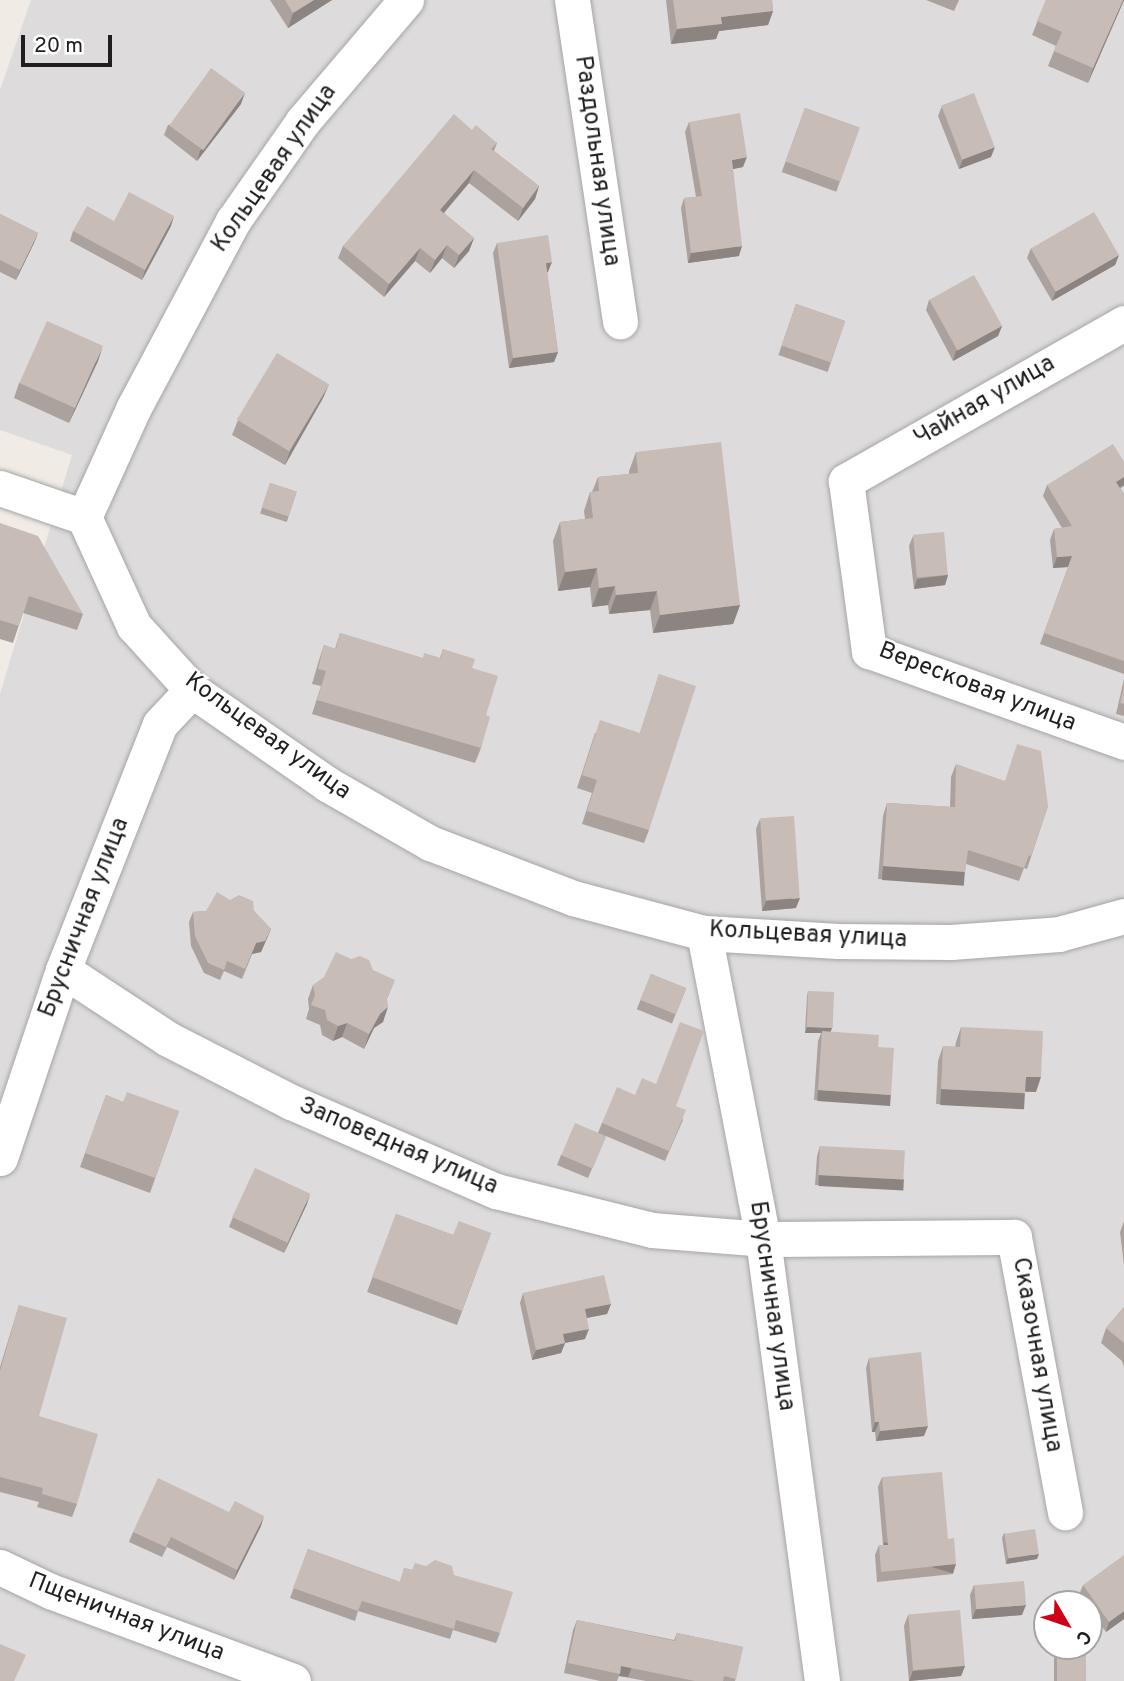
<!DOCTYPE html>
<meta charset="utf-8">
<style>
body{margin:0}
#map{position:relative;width:1124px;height:1681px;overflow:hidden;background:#f0ebe4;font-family:Overpass,sans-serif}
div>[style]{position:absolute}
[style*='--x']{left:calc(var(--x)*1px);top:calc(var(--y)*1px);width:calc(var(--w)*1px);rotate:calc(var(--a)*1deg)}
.residential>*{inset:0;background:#dddbdc}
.roads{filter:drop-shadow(0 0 2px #a6a6a6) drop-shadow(0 0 2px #a6a6a6)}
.minor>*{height:35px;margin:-17.5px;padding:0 17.5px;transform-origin:17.5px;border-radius:17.5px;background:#fff}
.wall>*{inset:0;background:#aca29d;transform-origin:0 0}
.shaded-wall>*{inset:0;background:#8c8480;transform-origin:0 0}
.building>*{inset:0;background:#c8bcb7;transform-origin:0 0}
span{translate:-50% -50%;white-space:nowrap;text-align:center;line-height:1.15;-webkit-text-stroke:5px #fff;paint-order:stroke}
.street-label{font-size:24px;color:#1f1f1f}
.north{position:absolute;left:1033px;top:1590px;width:70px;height:70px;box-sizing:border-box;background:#fff;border:2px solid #a5a5a5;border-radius:50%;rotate:129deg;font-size:19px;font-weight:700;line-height:28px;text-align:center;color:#1f1f1f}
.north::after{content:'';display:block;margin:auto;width:24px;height:32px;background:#cd0017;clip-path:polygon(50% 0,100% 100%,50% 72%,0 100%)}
.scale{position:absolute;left:21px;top:35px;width:91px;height:32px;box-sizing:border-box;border:4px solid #1f1f1f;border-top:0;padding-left:9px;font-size:21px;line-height:24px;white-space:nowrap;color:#1f1f1f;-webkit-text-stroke:5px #fff;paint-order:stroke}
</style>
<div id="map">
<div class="residential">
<i style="clip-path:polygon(evenodd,31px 0,1124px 0,1124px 1681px,0 1681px,0 694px,72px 455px,0 430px,0 90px,31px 0,1047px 1604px,1089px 1604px,1089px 1646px,1047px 1646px,1047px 1604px)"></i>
</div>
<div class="roads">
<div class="minor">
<i style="--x:406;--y:0;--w:159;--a:130.4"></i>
<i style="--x:303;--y:121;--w:122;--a:125"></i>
<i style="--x:233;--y:221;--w:211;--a:118"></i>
<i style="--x:134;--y:407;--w:121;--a:114.4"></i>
<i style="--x:84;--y:517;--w:120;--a:65.4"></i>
<i style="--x:134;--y:626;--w:86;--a:47.8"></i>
<i style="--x:192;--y:690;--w:165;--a:34.8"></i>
<i style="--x:327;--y:784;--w:119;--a:29.8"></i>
<i style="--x:430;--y:843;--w:153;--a:21"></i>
<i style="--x:573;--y:898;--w:136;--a:15"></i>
<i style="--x:704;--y:933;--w:134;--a:3.4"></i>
<i style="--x:838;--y:941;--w:113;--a:0.5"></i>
<i style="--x:951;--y:942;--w:108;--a:-4.2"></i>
<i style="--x:1059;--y:934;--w:67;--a:-15.5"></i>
<i style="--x:572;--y:0;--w:325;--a:81.5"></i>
<i style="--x:1124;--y:323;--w:320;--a:150.4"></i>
<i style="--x:846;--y:481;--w:172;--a:82.3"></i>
<i style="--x:869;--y:651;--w:271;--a:19.6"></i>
<i style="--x:0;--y:488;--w:89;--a:19"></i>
<i style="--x:704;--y:933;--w:312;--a:79.1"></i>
<i style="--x:763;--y:1239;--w:446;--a:82.4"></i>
<i style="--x:63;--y:970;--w:126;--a:33.3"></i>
<i style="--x:168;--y:1039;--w:138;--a:27.1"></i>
<i style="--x:291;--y:1102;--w:223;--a:23.5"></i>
<i style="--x:496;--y:1191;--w:161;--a:14"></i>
<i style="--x:652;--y:1230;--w:111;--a:4.6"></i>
<i style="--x:763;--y:1239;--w:251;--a:-0.5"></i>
<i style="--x:1014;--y:1237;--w:280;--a:79.5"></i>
<i style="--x:0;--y:1158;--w:198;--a:-71.5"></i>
<i style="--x:63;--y:970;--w:264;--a:-68.5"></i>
<i style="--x:160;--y:724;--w:47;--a:-46.7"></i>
<i style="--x:0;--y:1567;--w:55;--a:25.6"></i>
<i style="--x:50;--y:1591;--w:259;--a:20.3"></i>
</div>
</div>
<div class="wall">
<i style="clip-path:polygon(270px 0,332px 0,288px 28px)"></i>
<i style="clip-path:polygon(666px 0,772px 0,773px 11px,768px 25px,719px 31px,716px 39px,671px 44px)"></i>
<i style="clip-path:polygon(926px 0,959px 0,954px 11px)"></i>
<i style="clip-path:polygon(1046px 0,1124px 0,1088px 83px,1048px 66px,1056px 46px,1032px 35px)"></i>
<i style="clip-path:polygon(241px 104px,197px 161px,164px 135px,168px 125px)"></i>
<i style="clip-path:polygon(942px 106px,991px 157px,959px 169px,938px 116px)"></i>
<i style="left:805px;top:108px;width:58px;height:68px;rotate:20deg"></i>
<i style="clip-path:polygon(689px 122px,743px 167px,733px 169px,739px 256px,688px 263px,681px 208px,684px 198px,696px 197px,685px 132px)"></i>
<i style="clip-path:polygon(472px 130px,497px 143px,494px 151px,539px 186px,535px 199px,518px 221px,469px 183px,444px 213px,474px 238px,469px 251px,454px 268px,442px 258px,430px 273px,415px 261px,384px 297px,338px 258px,343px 246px)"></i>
<i style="clip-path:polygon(0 214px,38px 233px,34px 243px,16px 280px,0 272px)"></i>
<i style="clip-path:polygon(114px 221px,171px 226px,142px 280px,70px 241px,73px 231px)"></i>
<i style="clip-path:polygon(497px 243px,548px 272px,547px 272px,558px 352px,554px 362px,509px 368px,493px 253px)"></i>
<i style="clip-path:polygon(1031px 248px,1119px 255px,1115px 265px,1052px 301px,1027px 258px)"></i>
<i style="clip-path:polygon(929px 300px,1002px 326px,998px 336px,953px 361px,926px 310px)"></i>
<i style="left:796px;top:304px;width:52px;height:54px;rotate:19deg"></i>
<i style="clip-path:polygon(98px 361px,69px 423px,14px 398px,19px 383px)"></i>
<i style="clip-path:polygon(329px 384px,323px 398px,285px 465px,232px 435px,238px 420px)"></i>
<i style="clip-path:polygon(636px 452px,740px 605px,733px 624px,653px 633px,650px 610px,609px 614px,608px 605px,592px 607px,590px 587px,558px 591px,553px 541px,560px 522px,585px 519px,584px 511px,590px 492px,592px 492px,598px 477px,629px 474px,629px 471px)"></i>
<i style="clip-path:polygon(1124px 462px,1124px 486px,1120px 488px,1124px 494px,1124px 674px,1040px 644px,1068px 567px,1053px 568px,1050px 540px,1054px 529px,1062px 528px,1043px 496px,1047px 485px)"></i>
<i style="left:270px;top:483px;width:28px;height:32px;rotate:18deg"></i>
<i style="clip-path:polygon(0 523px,83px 614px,77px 630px,23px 613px,13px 643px,0 639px)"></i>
<i style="clip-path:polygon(913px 536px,948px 575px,945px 585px,914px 589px,909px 546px)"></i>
<i style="clip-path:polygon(340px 633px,422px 658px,440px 658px,443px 649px,472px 668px,486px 715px,481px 748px,475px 763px,312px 714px,321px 686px,312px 684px,319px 660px,324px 645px,335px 649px)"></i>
<i style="clip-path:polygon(659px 674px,649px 830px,644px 843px,582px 824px,592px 793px,577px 788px,595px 733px,640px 733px)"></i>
<i style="clip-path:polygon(1124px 679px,1124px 716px,1116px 714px)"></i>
<i style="clip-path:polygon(956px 764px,1048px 806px,1027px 869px,1024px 868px,1019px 881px,966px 864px,965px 872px,960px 885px,878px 879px,883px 816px,887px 803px,950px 807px,951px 777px)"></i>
<i style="clip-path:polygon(760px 819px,796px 908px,762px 911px,756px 829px)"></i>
<i style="clip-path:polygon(230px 900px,254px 911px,271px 929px,261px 952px,252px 954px,242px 979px,224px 971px,220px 980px,204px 973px,191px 946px,189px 922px,193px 912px,206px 911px)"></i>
<i style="left:651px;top:974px;width:38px;height:38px;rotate:22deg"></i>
<i style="clip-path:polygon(313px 985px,387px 1000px,383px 1022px,374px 1028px,364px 1049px,342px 1037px,333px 1041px,322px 1035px,320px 1025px,306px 1019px,309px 1009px,308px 999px)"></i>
<i style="clip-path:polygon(808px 991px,832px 1028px,830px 1032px,878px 1047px,888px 1105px,814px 1100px,818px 1041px,821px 1033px,805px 1033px,807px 996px)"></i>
<i style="clip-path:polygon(961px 1027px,1036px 1092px,1025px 1092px,1020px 1108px,936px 1104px,938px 1061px,943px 1046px,955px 1047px,956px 1042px)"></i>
<i style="clip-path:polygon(106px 1095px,123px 1102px,179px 1111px,150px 1193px,80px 1167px)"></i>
<i style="clip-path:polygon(635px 1095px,676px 1106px,683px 1120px,665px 1161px,606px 1136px,588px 1178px,557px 1165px,561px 1155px,598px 1133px,602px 1123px)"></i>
<i style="clip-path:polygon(820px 1146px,904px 1179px,900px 1189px,815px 1185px,817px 1156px)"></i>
<i style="clip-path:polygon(307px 1204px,284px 1253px,229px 1227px,233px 1217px)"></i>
<i style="clip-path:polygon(396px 1214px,453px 1235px,491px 1233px,457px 1325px,367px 1292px)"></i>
<i style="clip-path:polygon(1124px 1221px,1124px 1265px,1120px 1232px)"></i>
<i style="clip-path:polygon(523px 1293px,611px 1304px,607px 1314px,587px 1318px,585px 1339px,565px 1343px,561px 1353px,532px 1360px,520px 1303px)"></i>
<i style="clip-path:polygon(19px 1305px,39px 1416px,77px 1504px,72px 1517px,37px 1507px,39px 1502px,0 1492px,0 1367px)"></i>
<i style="clip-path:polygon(1124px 1307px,1124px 1367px,1122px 1361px,1101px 1343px,1106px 1328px)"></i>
<i style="clip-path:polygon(869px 1358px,924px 1436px,876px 1441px,875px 1432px,872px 1432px,866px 1368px)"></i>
<i style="clip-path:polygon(882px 1477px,948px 1539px,953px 1574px,877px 1582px,875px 1555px,879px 1545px,883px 1545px,878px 1487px)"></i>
<i style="clip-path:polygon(261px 1526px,234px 1580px,167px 1547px,162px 1557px,129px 1542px,133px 1532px)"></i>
<i style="clip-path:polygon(1004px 1533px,1037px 1559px,1006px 1564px,1002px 1538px)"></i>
<i style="clip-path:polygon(308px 1549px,400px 1582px,404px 1568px,412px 1570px,454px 1575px,500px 1633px,496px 1643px,453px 1630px,450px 1639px,358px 1611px,355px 1621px,290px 1598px)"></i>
<i style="clip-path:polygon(974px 1585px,1022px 1615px,972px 1619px,970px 1595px)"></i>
<i style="clip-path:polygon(1083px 1585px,1124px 1619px,1106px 1632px,1089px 1609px,1089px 1604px,1085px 1604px,1079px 1595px)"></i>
<i style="clip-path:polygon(908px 1615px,965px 1666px,961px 1676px,909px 1681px,904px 1626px)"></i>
<i style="clip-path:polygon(577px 1620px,674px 1640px,677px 1633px,743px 1647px,735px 1681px,646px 1681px,619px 1676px,617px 1681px,600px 1681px,564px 1673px,573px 1630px)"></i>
<i style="left:1054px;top:1646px;width:32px;height:35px"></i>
</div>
<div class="shaded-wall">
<i style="clip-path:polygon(314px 0,332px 0,288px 28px,293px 13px)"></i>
<i style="clip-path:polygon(1123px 0,1124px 0,1088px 83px,1093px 68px)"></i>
<i style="clip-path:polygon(773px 11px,768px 25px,719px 31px,716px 39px,671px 44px,677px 29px,721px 17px)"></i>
<i style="clip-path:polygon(245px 93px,241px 104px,197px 161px,200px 151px)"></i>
<i style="clip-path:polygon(995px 147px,991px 157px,959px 169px,963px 159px)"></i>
<i style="clip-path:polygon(747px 157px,743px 167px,728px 170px,732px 160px)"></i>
<i style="clip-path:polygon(474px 170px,469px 183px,436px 222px,440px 210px)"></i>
<i style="clip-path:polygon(539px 186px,535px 199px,518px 221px,523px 208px)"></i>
<i style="clip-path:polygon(174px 216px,171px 226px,142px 280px,145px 270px)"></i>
<i style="clip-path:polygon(38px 233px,34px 243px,16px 280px,20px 270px)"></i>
<i style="clip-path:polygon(474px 238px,469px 251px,454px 268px,459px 255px)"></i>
<i style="clip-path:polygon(447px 245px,442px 258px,430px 273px,435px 260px)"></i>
<i style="clip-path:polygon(742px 246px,739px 256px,688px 263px,691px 253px)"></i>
<i style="clip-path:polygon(420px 248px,415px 261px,384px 297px,389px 284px)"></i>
<i style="clip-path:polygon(1119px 255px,1115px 265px,1052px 301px,1056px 291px)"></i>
<i style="clip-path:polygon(552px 262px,548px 272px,542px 273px,546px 263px)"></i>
<i style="clip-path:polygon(1002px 326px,998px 336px,953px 361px,956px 351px)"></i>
<i style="clip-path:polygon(103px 346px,98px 361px,69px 423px,75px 408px)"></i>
<i style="clip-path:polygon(558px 352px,554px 362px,509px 368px,513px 358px)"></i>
<i style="clip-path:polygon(329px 384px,323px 398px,285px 465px,290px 451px)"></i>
<i style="clip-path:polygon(1124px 477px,1124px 485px,1112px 493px,1116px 482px)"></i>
<i style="clip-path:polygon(1072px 556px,1068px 567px,1053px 568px,1057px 557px)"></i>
<i style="clip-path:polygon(597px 568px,590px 587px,558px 591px,565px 572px)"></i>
<i style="clip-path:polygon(948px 575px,945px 585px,914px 589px,917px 579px)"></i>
<i style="clip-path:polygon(615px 586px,608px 605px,592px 607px,599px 588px)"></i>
<i style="clip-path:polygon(657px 591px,650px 610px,609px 614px,616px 595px)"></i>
<i style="clip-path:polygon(740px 605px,733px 624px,653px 633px,660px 615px)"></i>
<i style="left:883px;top:866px;width:82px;height:14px;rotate:4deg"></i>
<i style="clip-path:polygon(800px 898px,796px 908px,762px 911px,766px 901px)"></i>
<i style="clip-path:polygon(271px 929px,261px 952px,252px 954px,242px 979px,256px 943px)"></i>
<i style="clip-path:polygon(395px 980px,381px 1012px,388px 1007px,383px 1022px,374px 1028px,364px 1049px,369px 1034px)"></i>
<i style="clip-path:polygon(347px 1023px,342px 1037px,333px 1041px,338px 1026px)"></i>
<i style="clip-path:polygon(807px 1027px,832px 1028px,830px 1033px,805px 1033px)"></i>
<i style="clip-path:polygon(1026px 1077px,1041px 1077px,1036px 1092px,1020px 1091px)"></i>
<i style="left:941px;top:1089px;width:84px;height:16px;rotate:3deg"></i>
<i style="left:818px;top:1090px;width:73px;height:11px;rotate:4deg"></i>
<i style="left:819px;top:1175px;width:85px;height:11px;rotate:3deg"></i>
<i style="clip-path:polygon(310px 1194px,307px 1204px,284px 1253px,288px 1243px)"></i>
<i style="clip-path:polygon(611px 1304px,607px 1314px,581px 1319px,585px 1309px)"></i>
<i style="clip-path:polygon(589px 1329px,585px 1339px,559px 1344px,563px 1334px)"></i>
<i style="clip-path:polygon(565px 1343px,561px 1353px,532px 1360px,536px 1350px)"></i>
<i style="clip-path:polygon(875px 1422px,879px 1422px,875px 1432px,872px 1432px)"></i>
<i style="clip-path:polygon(928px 1426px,924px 1436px,876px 1441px,880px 1431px)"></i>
<i style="clip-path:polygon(264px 1516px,261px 1526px,234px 1580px,237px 1570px)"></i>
<i style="clip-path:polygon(1039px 1554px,1037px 1559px,1006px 1564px,1008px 1558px)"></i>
<i style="left:956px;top:1564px;width:10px;height:75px;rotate:107deg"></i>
<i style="clip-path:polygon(1026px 1605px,1022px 1615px,972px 1619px,976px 1609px)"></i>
<i style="clip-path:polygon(1124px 1611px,1124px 1619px,1106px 1632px,1109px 1622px)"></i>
<i style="clip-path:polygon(621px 1666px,632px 1667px,628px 1677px,619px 1676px)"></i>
<i style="clip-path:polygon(965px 1666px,961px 1676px,909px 1681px,913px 1671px)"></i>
</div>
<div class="building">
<i style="clip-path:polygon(285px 0,314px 0,293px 13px)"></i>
<i style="clip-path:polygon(673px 0,772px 0,773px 11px,721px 17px,722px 24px,677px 29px)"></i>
<i style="clip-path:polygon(1046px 0,1123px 0,1093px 68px,1054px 51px,1062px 32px,1037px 21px)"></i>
<i style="left:211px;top:68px;width:42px;height:71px;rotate:36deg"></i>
<i style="left:974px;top:93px;width:58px;height:35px;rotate:69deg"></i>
<i style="left:805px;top:108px;width:58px;height:57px;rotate:20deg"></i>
<i style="clip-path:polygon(740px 113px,747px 157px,732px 160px,742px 246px,691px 253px,684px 198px,702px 196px,689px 122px)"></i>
<i style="clip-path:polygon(454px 114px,472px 130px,476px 125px,497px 143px,491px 149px,539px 186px,523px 208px,474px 170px,440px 210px,474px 238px,459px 255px,447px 245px,435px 260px,420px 248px,389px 284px,343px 246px)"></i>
<i style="clip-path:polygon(129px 192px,174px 216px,145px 270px,73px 231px,87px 206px,114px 221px)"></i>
<i style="left:1094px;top:212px;width:50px;height:73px;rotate:60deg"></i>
<i style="clip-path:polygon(0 214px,38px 233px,20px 270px,0 260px)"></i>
<i style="clip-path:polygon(548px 235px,552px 262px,546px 263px,558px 352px,513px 358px,497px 243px)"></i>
<i style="left:974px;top:275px;width:58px;height:51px;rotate:61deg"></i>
<i style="left:796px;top:304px;width:52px;height:44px;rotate:19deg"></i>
<i style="left:47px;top:321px;width:61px;height:68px;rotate:24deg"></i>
<i style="left:277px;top:353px;width:61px;height:78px;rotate:31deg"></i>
<i style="clip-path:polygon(721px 442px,740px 605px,660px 615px,657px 591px,616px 595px,615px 586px,599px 588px,597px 568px,565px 572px,560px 522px,593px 518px,590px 492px,599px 491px,598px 477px,638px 473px,636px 452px)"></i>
<i style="clip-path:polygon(1113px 444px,1124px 462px,1124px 477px,1116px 482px,1124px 494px,1124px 661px,1044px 633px,1072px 556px,1057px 557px,1054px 529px,1072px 526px,1047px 485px)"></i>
<i style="left:270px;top:483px;width:28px;height:26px;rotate:18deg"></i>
<i style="clip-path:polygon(0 523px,38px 536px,83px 614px,29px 596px,19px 626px,0 620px)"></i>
<i style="left:944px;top:532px;width:43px;height:31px;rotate:85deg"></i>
<i style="clip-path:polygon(340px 633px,423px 658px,424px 653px,441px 658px,443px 649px,475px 659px,472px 668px,498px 676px,486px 715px,490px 717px,481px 748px,317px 700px,326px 671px,318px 669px,324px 645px,336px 649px)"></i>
<i style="clip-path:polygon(659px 674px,696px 686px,649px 830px,587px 811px,597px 780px,582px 775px,600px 720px,640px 733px)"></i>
<i style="clip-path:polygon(1124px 687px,1124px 704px,1120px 703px)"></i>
<i style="clip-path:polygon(1017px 744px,1041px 751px,1048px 806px,1031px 856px,1029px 855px,1024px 868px,968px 850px,965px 872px,883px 866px,887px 803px,955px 807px,956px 764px,1005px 781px)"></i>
<i style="left:794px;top:816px;width:82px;height:34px;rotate:86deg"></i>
<i style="clip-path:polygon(217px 892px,230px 900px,239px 895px,253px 901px,254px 911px,271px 929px,265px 941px,256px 943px,245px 969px,227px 961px,224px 970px,208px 963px,195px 936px,193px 912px,206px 911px)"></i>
<i style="clip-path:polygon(336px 952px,351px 959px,360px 956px,369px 960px,373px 970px,395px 980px,387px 998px,388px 1007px,380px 1014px,369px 1034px,347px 1023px,338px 1026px,327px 1020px,325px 1010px,311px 1005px,315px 995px,313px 985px,324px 977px)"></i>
<i style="left:651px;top:974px;width:38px;height:28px;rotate:22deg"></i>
<i style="left:808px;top:991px;width:26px;height:36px;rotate:2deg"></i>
<i style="clip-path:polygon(680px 1022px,704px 1031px,676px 1106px,686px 1110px,669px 1151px,602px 1123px,617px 1087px,635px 1095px,642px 1078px,656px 1084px)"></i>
<i style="clip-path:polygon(961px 1027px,1043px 1031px,1041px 1077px,1026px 1077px,1025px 1093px,941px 1089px,943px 1046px,960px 1047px)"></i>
<i style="clip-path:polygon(822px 1031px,879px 1035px,878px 1047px,894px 1048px,891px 1095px,818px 1090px)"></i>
<i style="clip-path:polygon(127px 1092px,179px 1111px,155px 1178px,85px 1153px,106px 1095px,123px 1102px)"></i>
<i style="left:575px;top:1123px;width:34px;height:35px;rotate:23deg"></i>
<i style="left:820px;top:1146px;width:85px;height:29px;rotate:3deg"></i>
<i style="left:255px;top:1168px;width:61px;height:54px;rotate:25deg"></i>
<i style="clip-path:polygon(396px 1214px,453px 1235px,459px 1221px,491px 1233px,462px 1311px,372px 1277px)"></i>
<i style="clip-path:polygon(604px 1275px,611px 1304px,585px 1309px,589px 1329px,563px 1334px,565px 1343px,536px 1350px,523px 1293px)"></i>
<i style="clip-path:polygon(19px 1305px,67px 1318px,39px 1416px,98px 1434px,77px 1504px,42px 1494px,43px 1488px,0 1477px,0 1371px)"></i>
<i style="clip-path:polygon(1124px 1307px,1124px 1343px,1106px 1328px)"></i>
<i style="clip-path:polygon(921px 1352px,928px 1426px,880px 1431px,879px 1422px,875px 1422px,869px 1358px)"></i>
<i style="clip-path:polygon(942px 1472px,948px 1539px,954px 1538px,956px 1564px,881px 1572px,879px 1545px,888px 1545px,882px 1477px)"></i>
<i style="clip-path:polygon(158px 1478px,229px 1512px,235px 1501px,264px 1516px,237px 1570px,171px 1537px,166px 1547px,133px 1532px)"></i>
<i style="left:1035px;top:1529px;width:25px;height:31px;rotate:81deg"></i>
<i style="clip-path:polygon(308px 1549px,400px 1582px,404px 1568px,412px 1570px,415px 1563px,426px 1566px,435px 1560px,452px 1566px,454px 1575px,513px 1592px,500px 1633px,456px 1620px,454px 1629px,362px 1601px,358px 1611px,293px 1588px)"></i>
<i style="clip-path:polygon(1124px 1555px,1124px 1611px,1109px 1622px,1083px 1585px)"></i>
<i style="left:1024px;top:1581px;width:24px;height:50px;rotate:85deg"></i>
<i style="left:960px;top:1610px;width:56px;height:52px;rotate:85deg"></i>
<i style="clip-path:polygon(577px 1620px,675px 1641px,677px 1633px,743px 1647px,736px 1679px,724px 1676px,723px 1681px,695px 1681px,621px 1666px,620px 1674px,568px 1663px)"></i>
<i style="clip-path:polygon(0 1644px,26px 1655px,14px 1681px,0 1681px)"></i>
<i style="left:1057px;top:1646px;width:29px;height:35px"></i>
</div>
<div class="street-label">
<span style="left:596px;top:161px;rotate:82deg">Раздольная улица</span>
<span style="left:275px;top:169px;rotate:-55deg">Кольцевая улица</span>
<span style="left:985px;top:402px;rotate:-30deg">Чайная улица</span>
<span style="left:977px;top:688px;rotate:21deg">Вересковая улица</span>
<span style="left:267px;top:737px;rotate:36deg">Кольцевая улица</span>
<span style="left:85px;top:918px;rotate:-69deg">Брусничная улица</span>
<span style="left:808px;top:936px;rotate:3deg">Кольцевая улица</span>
<span style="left:398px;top:1147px;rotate:23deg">Заповедная улица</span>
<span style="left:771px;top:1306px;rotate:82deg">Брусничная улица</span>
<span style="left:1036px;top:1355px;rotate:80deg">Сказочная улица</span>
<span style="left:126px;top:1618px;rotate:21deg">Пщеничная улица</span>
</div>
<div class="north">С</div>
<div class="scale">20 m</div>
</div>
